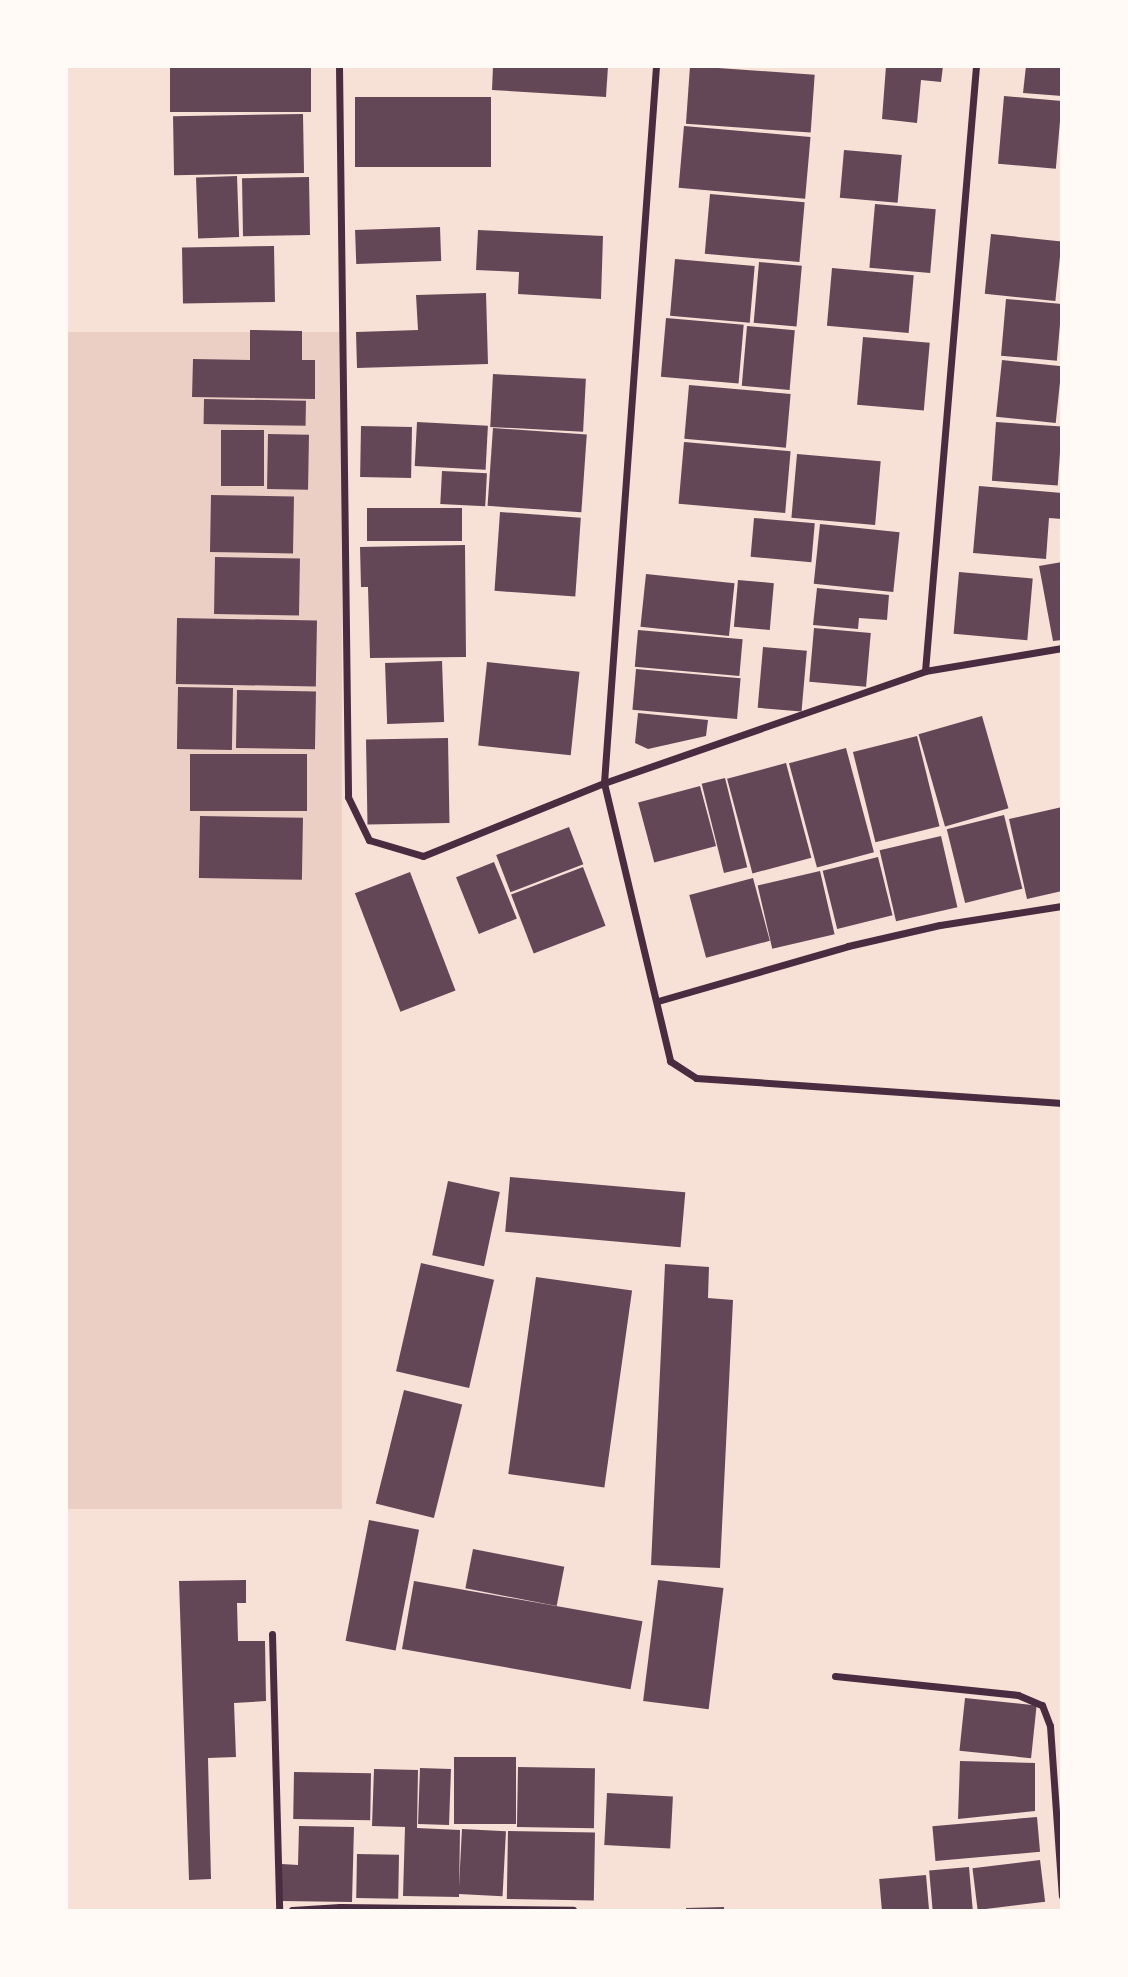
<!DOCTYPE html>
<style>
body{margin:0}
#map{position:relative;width:1128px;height:1977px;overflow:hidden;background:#f7e1d7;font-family:"Times New Roman",serif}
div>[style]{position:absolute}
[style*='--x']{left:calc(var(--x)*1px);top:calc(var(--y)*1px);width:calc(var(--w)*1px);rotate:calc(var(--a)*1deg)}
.green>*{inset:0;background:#ebcfc5;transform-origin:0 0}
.building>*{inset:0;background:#644757;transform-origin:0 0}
.minor>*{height:7px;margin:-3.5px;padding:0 3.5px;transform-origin:3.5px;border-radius:3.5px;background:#4a2c40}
span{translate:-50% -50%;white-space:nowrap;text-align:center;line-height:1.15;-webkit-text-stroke:5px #fffaf5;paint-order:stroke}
.frame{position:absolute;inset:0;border:68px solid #fffaf5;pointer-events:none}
</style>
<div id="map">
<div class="green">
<i style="left:66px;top:332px;width:276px;height:1177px"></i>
</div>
<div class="building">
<i style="left:170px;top:66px;width:141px;height:46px"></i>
<i style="clip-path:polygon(493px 66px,608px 66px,606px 97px,492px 90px)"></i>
<i style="left:690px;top:66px;width:125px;height:58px;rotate:4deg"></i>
<i style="clip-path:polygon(886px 66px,943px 66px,941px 82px,921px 80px,917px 123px,882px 119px)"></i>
<i style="clip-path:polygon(1026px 66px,1062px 66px,1062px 96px,1023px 93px)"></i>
<i style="left:1004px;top:96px;width:58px;height:68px;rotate:5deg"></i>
<i style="left:355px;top:97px;width:136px;height:70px"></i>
<i style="left:303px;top:114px;width:59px;height:130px;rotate:89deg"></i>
<i style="left:684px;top:126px;width:127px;height:62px;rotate:5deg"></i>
<i style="left:844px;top:150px;width:58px;height:48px;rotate:5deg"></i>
<i style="left:237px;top:176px;width:61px;height:41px;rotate:88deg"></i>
<i style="left:309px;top:177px;width:58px;height:67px;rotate:89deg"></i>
<i style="left:710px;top:194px;width:95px;height:60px;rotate:5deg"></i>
<i style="left:875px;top:204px;width:61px;height:64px;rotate:5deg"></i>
<i style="left:440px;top:227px;width:34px;height:85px;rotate:88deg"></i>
<i style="clip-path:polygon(478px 230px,603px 236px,601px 299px,518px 294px,519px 272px,476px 270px)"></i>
<i style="left:991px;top:234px;width:71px;height:60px;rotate:6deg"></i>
<i style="left:274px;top:246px;width:56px;height:92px;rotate:89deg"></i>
<i style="left:675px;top:259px;width:80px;height:57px;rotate:5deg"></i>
<i style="left:759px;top:262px;width:43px;height:61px;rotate:5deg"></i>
<i style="left:832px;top:268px;width:82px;height:58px;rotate:5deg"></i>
<i style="clip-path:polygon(486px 293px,488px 364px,357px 368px,356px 332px,418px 330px,416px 295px)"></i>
<i style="left:1006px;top:299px;width:56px;height:57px;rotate:5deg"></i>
<i style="left:666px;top:318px;width:78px;height:59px;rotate:5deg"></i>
<i style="left:747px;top:326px;width:48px;height:60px;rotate:5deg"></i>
<i style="clip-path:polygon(250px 330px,302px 331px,302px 360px,315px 360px,315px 399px,192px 397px,193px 359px,250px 360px)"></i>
<i style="left:863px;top:337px;width:67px;height:68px;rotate:5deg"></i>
<i style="left:1002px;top:360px;width:60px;height:57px;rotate:6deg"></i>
<i style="left:493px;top:374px;width:93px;height:53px;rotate:3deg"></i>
<i style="left:689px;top:385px;width:102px;height:54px;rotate:5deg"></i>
<i style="left:204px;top:399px;width:102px;height:25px;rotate:1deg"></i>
<i style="left:417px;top:422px;width:71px;height:44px;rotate:3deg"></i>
<i style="left:996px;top:422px;width:66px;height:59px;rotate:4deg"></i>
<i style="left:361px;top:426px;width:51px;height:51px;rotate:1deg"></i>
<i style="left:493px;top:428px;width:94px;height:78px;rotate:4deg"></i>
<i style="left:221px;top:430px;width:43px;height:56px"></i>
<i style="left:268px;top:434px;width:41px;height:55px;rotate:1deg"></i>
<i style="left:684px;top:442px;width:107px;height:62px;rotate:5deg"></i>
<i style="left:797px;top:454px;width:84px;height:64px;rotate:5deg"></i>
<i style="left:442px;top:471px;width:45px;height:33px;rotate:3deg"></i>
<i style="clip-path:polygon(979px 486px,1062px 493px,1062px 519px,1049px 518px,1046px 559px,973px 553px)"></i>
<i style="left:211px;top:495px;width:83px;height:57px;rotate:1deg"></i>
<i style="left:462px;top:508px;width:33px;height:95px;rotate:90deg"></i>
<i style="left:500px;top:512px;width:81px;height:79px;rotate:4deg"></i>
<i style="left:754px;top:518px;width:61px;height:39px;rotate:5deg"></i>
<i style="left:820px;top:524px;width:80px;height:60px;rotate:6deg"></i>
<i style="clip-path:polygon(465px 545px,466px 657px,370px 658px,368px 587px,361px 587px,360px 547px)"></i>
<i style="left:215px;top:557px;width:85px;height:57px;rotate:1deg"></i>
<i style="clip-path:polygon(1062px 562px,1062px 640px,1053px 641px,1039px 566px)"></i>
<i style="left:959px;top:572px;width:74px;height:62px;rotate:5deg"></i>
<i style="left:646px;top:574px;width:89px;height:53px;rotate:6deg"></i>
<i style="left:738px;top:580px;width:36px;height:47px;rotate:5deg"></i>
<i style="clip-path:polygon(817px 588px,889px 595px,887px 620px,859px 618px,858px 629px,813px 625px)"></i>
<i style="left:177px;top:618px;width:140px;height:66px;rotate:1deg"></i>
<i style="left:814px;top:628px;width:57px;height:54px;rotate:5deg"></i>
<i style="left:638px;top:630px;width:105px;height:37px;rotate:5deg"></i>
<i style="left:763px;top:647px;width:44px;height:61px;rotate:5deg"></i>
<i style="left:442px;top:661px;width:61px;height:57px;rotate:88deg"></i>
<i style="left:487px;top:662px;width:93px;height:84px;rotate:6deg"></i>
<i style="left:636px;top:669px;width:105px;height:41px;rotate:5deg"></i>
<i style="left:178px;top:687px;width:55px;height:62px;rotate:1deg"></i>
<i style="left:237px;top:690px;width:79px;height:58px;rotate:1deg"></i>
<i style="clip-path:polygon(638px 713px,708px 720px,706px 736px,648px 749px,635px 743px)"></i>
<i style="left:982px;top:716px;width:96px;height:66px;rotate:74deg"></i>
<i style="left:917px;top:736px;width:93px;height:66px;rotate:76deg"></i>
<i style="left:448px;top:738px;width:85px;height:82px;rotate:89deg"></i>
<i style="left:846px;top:748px;width:108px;height:59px;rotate:75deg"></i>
<i style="left:190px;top:754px;width:117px;height:57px"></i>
<i style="left:786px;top:763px;width:98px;height:61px;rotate:75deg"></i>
<i style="left:725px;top:778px;width:92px;height:24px;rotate:76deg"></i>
<i style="left:700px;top:786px;width:62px;height:64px;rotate:75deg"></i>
<i style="clip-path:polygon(1062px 807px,1062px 891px,1027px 899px,1009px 819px)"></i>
<i style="left:1004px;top:815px;width:76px;height:59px;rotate:76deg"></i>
<i style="left:200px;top:816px;width:103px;height:62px;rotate:1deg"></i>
<i style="left:569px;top:827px;width:40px;height:78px;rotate:69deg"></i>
<i style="left:941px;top:836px;width:73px;height:63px;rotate:77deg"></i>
<i style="left:878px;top:857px;width:60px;height:57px;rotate:76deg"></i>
<i style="left:494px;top:862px;width:61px;height:41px;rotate:68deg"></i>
<i style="left:583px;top:867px;width:63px;height:77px;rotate:69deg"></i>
<i style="left:820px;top:871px;width:65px;height:64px;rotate:77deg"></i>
<i style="left:410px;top:872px;width:127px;height:59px;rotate:69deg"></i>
<i style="left:753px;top:878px;width:65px;height:66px;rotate:75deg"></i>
<i style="left:510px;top:1177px;width:176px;height:55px;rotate:5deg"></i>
<i style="left:448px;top:1181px;width:53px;height:76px;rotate:12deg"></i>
<i style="left:421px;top:1263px;width:75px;height:111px;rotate:13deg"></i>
<i style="clip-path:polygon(665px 1264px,709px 1267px,708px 1298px,733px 1300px,720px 1568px,651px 1565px)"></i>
<i style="left:536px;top:1277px;width:97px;height:199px;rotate:8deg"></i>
<i style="left:404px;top:1390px;width:60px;height:117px;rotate:14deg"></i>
<i style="left:369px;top:1520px;width:51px;height:123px;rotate:11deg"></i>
<i style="left:473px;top:1549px;width:93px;height:40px;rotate:11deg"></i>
<i style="clip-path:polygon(246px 1580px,246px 1603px,237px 1603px,238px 1641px,265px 1641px,266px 1701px,234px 1703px,236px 1757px,208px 1758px,211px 1879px,189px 1880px,179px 1581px)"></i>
<i style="left:658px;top:1580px;width:66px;height:122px;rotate:7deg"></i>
<i style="left:414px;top:1581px;width:232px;height:69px;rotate:10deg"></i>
<i style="left:965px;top:1698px;width:72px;height:53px;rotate:6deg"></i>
<i style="left:454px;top:1757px;width:62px;height:67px"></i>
<i style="clip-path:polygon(960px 1761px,1035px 1763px,1035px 1811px,958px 1819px)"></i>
<i style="left:518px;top:1767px;width:77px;height:60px;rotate:1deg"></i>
<i style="left:420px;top:1768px;width:31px;height:56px;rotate:2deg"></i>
<i style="clip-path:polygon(374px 1769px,418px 1770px,417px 1828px,460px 1830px,459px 1897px,403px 1896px,405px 1827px,372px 1826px)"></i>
<i style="left:294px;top:1772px;width:77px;height:47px;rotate:1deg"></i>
<i style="left:607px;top:1793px;width:66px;height:52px;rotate:3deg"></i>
<i style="left:1037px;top:1817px;width:35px;height:105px;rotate:85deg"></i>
<i style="clip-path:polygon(299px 1826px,354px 1827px,352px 1902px,281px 1901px,282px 1864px,298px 1865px)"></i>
<i style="left:462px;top:1829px;width:44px;height:65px;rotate:3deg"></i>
<i style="left:508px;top:1831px;width:87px;height:68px;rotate:1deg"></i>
<i style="left:357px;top:1854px;width:42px;height:44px;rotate:1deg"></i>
<i style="left:1040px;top:1860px;width:42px;height:68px;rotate:83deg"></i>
<i style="left:969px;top:1867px;width:43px;height:40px;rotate:85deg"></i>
<i style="left:926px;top:1875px;width:35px;height:47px;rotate:85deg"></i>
<i style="clip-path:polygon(724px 1907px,724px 1910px,686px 1910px,686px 1908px)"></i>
</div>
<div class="minor">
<i style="--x:339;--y:66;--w:731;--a:89.29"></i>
<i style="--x:348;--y:797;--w:48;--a:64"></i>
<i style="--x:369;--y:840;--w:56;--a:16.5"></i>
<i style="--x:423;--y:856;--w:195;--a:-22"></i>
<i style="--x:604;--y:783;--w:340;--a:-19.2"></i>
<i style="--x:925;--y:671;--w:139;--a:-9.5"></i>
<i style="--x:656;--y:66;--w:719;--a:94.15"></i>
<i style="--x:604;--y:783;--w:286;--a:76.6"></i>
<i style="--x:670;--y:1061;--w:31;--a:33"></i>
<i style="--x:696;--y:1078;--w:367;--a:3.9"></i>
<i style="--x:925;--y:671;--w:607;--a:-85.18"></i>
<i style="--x:658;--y:1001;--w:198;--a:-16.1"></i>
<i style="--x:848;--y:946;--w:94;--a:-12.9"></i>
<i style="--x:940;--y:925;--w:123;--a:-8.9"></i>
<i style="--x:272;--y:1634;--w:276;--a:88.5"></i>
<i style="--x:835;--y:1676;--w:184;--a:5.9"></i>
<i style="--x:1018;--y:1695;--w:26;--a:23"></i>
<i style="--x:1042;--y:1705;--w:22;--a:69"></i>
<i style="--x:1050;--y:1726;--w:170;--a:86"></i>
<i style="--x:292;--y:1910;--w:48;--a:-3.6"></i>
<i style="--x:340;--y:1907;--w:233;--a:0.7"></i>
</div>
<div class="frame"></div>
</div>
